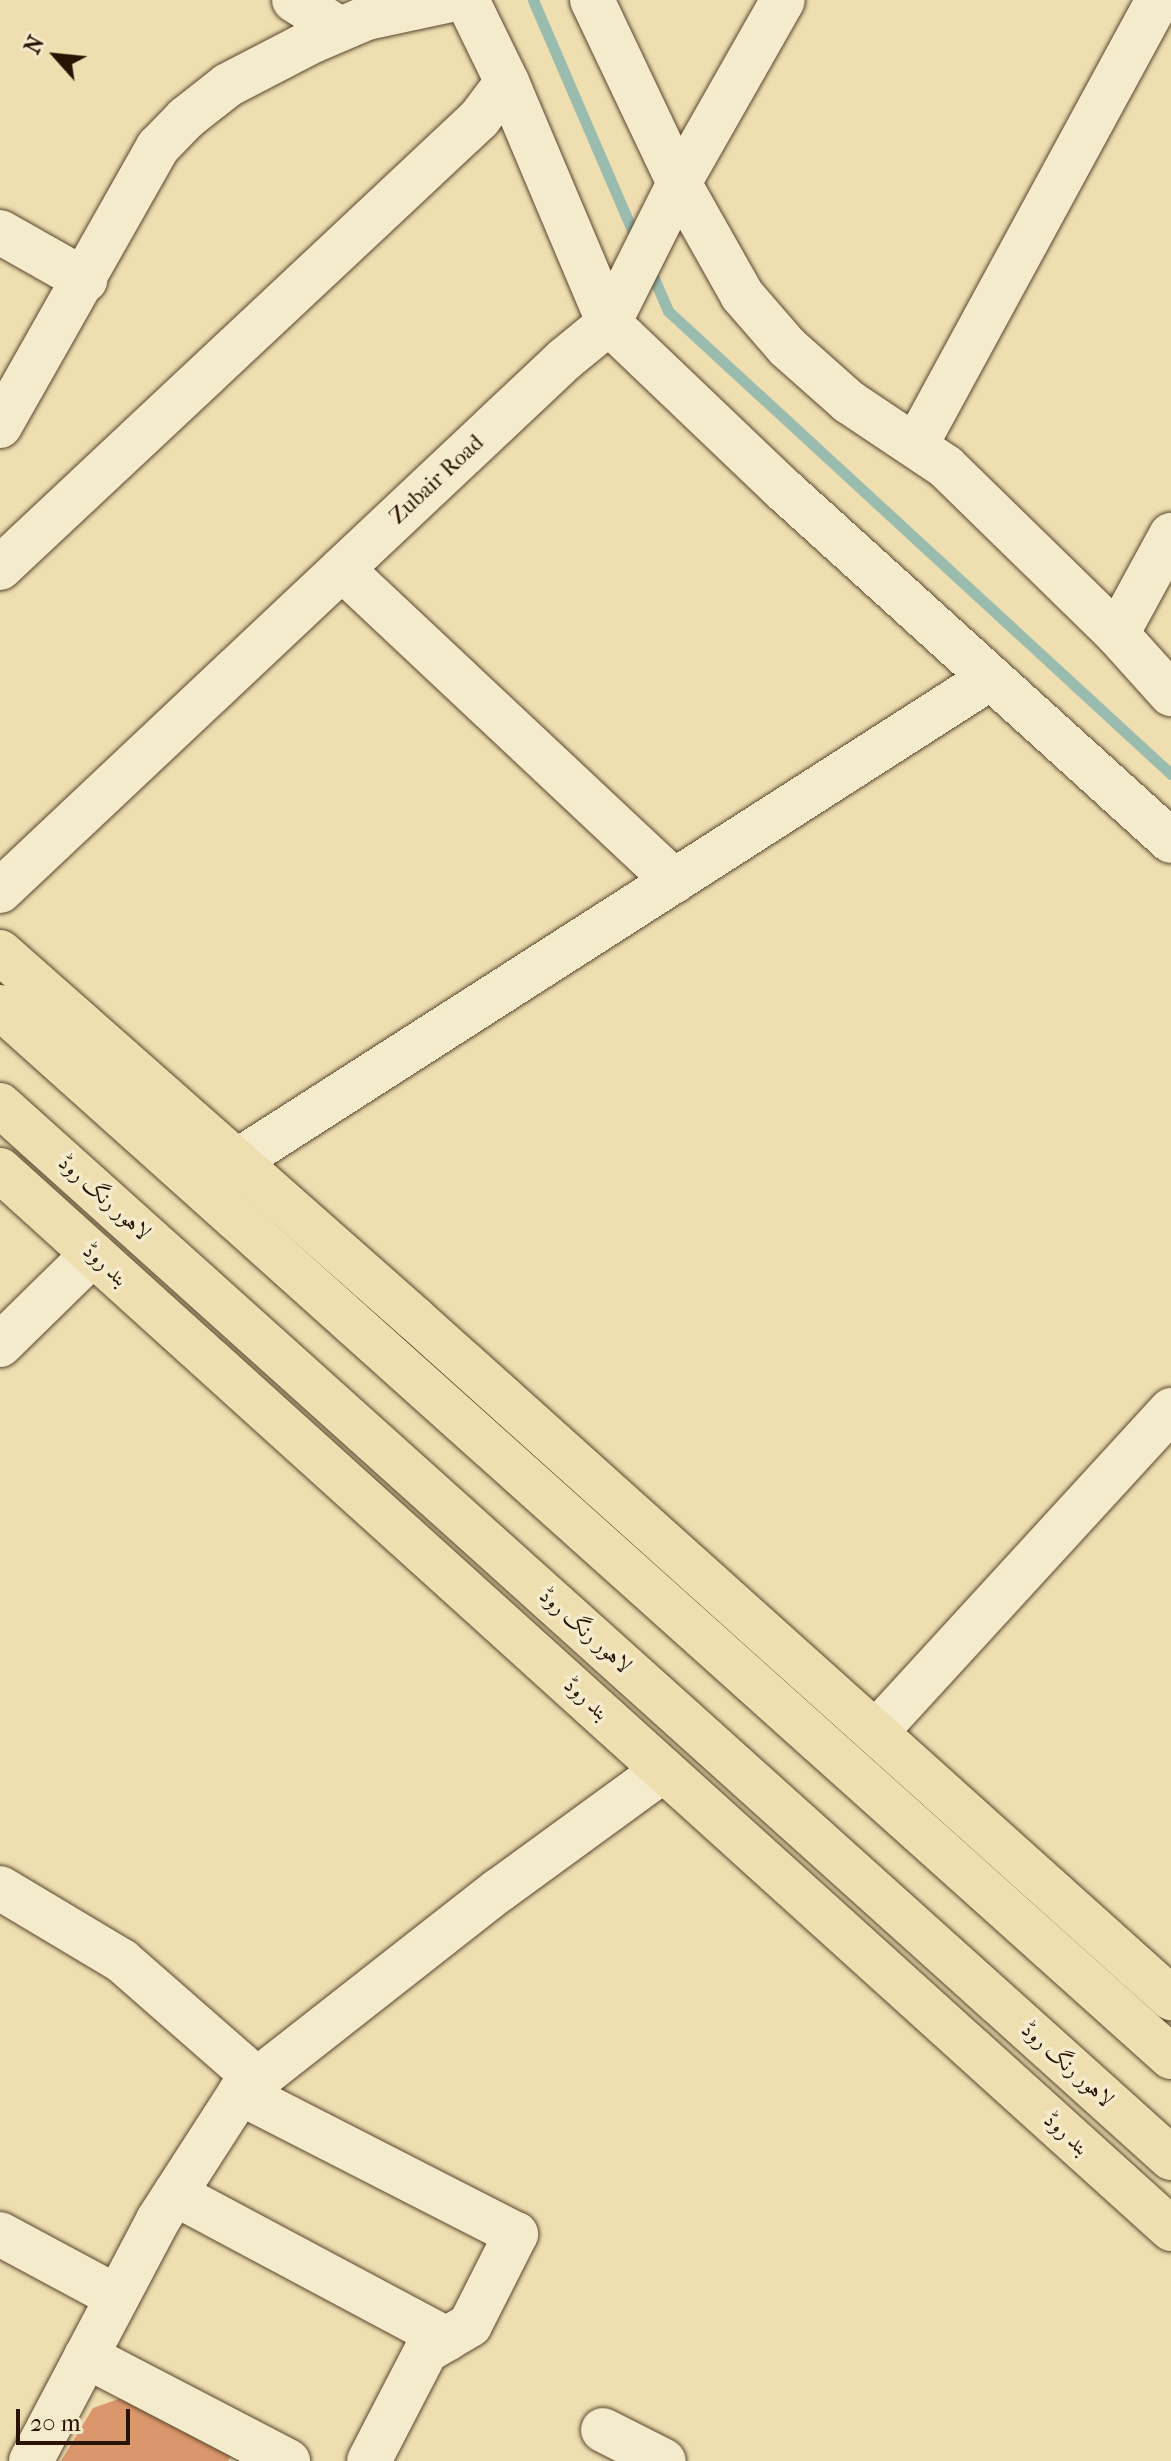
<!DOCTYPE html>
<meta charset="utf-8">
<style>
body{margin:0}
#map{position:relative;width:1171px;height:2461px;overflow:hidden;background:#eedeb0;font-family:"IM FELL French Canon",Amiri,serif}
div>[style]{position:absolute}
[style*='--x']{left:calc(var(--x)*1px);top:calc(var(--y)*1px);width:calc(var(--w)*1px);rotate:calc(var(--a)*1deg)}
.stream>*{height:11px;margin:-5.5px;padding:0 5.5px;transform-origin:5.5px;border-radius:5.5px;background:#99bcaf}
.building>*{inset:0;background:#db976b}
.roads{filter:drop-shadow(0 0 2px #5a462e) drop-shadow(0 0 2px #5a462e)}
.minor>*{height:44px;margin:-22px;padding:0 22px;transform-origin:22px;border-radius:22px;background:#f4eacc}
.major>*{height:44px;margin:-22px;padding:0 22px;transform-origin:22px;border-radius:22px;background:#eedeb0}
.highway>*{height:44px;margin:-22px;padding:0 22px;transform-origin:22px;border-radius:22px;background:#eedeb0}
span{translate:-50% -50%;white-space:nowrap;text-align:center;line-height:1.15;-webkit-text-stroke:7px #f4eacc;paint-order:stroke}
.street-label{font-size:22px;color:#291302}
.north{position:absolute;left:16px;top:16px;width:80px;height:80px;-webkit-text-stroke:6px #f4eacc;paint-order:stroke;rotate:297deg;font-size:22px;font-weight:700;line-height:32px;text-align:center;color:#291302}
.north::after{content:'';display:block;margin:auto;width:28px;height:36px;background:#291302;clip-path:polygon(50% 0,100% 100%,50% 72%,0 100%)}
.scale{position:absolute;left:16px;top:2409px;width:114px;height:36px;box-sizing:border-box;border:4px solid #291302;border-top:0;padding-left:10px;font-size:24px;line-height:28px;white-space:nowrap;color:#291302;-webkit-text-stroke:6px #f4eacc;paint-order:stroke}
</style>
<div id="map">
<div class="stream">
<i style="--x:533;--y:0;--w:262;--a:66.7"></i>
<i style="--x:649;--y:267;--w:48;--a:66.6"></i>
<i style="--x:668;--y:311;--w:684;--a:42.63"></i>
</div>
<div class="building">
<i style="clip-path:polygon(130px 2395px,234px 2450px,228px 2461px,61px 2461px,93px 2408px)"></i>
</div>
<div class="roads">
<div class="minor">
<i style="--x:294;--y:0;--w:54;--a:32.2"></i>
<i style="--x:467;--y:0;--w:91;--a:64"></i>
<i style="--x:507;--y:82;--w:262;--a:67.1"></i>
<i style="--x:609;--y:323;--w:243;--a:43.7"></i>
<i style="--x:785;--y:491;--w:521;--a:42.2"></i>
<i style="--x:592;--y:0;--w:203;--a:64.6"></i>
<i style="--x:679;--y:183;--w:129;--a:60.6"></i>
<i style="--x:742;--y:295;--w:69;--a:49.1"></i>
<i style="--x:787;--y:347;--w:83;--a:41.6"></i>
<i style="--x:849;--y:402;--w:117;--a:33.8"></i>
<i style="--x:946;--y:467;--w:239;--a:44.3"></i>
<i style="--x:1117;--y:634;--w:81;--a:48"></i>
<i style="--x:0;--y:232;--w:98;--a:29.5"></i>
<i style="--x:0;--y:426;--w:321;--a:-60.5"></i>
<i style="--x:158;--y:147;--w:40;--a:-46"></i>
<i style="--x:186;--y:118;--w:53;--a:-38.2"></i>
<i style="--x:228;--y:85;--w:96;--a:-27.4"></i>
<i style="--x:313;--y:41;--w:59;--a:-23.1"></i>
<i style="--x:367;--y:18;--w:86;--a:-12.1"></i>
<i style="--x:916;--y:445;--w:507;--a:-61.46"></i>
<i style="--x:0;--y:568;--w:657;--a:-43.15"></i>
<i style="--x:479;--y:119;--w:46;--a:-52.9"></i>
<i style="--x:342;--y:569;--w:456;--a:43.2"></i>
<i style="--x:1117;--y:634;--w:113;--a:-61.4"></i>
<i style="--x:0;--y:891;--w:776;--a:-43.28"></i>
<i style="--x:565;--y:359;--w:57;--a:-39.3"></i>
<i style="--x:609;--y:323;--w:157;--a:-63.4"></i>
<i style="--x:679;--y:183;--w:210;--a:-60.4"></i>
<i style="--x:237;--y:1161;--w:893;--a:-32.66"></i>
<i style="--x:0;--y:1345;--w:130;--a:-44.4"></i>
<i style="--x:876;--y:1732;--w:437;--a:-47.5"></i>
<i style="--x:0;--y:1888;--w:142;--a:30.9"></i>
<i style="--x:122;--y:1961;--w:181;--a:41.2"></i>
<i style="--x:240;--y:2093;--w:310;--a:27.1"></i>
<i style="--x:516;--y:2234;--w:102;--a:116.8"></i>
<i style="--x:470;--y:2325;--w:51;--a:149.4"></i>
<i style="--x:426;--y:2351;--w:124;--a:117.4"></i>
<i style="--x:175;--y:2194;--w:308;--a:28.1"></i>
<i style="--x:0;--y:2234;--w:133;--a:28.3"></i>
<i style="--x:86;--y:2356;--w:228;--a:27.5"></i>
<i style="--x:603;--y:2430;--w:68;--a:26.9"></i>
<i style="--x:31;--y:2461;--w:272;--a:-62.2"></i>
<i style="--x:158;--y:2220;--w:151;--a:-57.2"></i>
<i style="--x:240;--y:2093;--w:328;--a:-38.1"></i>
<i style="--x:498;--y:1891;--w:205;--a:-36.1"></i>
</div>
<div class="major">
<i style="--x:0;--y:952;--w:553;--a:41.48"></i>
<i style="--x:414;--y:1318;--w:1018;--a:41.93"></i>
<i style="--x:0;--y:1170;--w:1579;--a:42.12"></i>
</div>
<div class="highway">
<i style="--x:0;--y:1007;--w:1573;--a:41.88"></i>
<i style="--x:0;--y:1105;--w:1575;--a:41.96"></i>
</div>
</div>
<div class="street-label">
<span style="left:437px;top:480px;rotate:-43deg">Zubair Road</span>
<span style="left:104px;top:1198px;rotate:42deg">لاہور رنگ روڈ</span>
<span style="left:105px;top:1265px;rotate:42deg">بند روڈ</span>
<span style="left:585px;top:1631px;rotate:42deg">لاہور رنگ روڈ</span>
<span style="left:586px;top:1699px;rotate:42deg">بند روڈ</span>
<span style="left:1067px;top:2065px;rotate:42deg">لاہور رنگ روڈ</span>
<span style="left:1066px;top:2134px;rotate:42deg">بند روڈ</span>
</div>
<div class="north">N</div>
<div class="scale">20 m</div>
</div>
